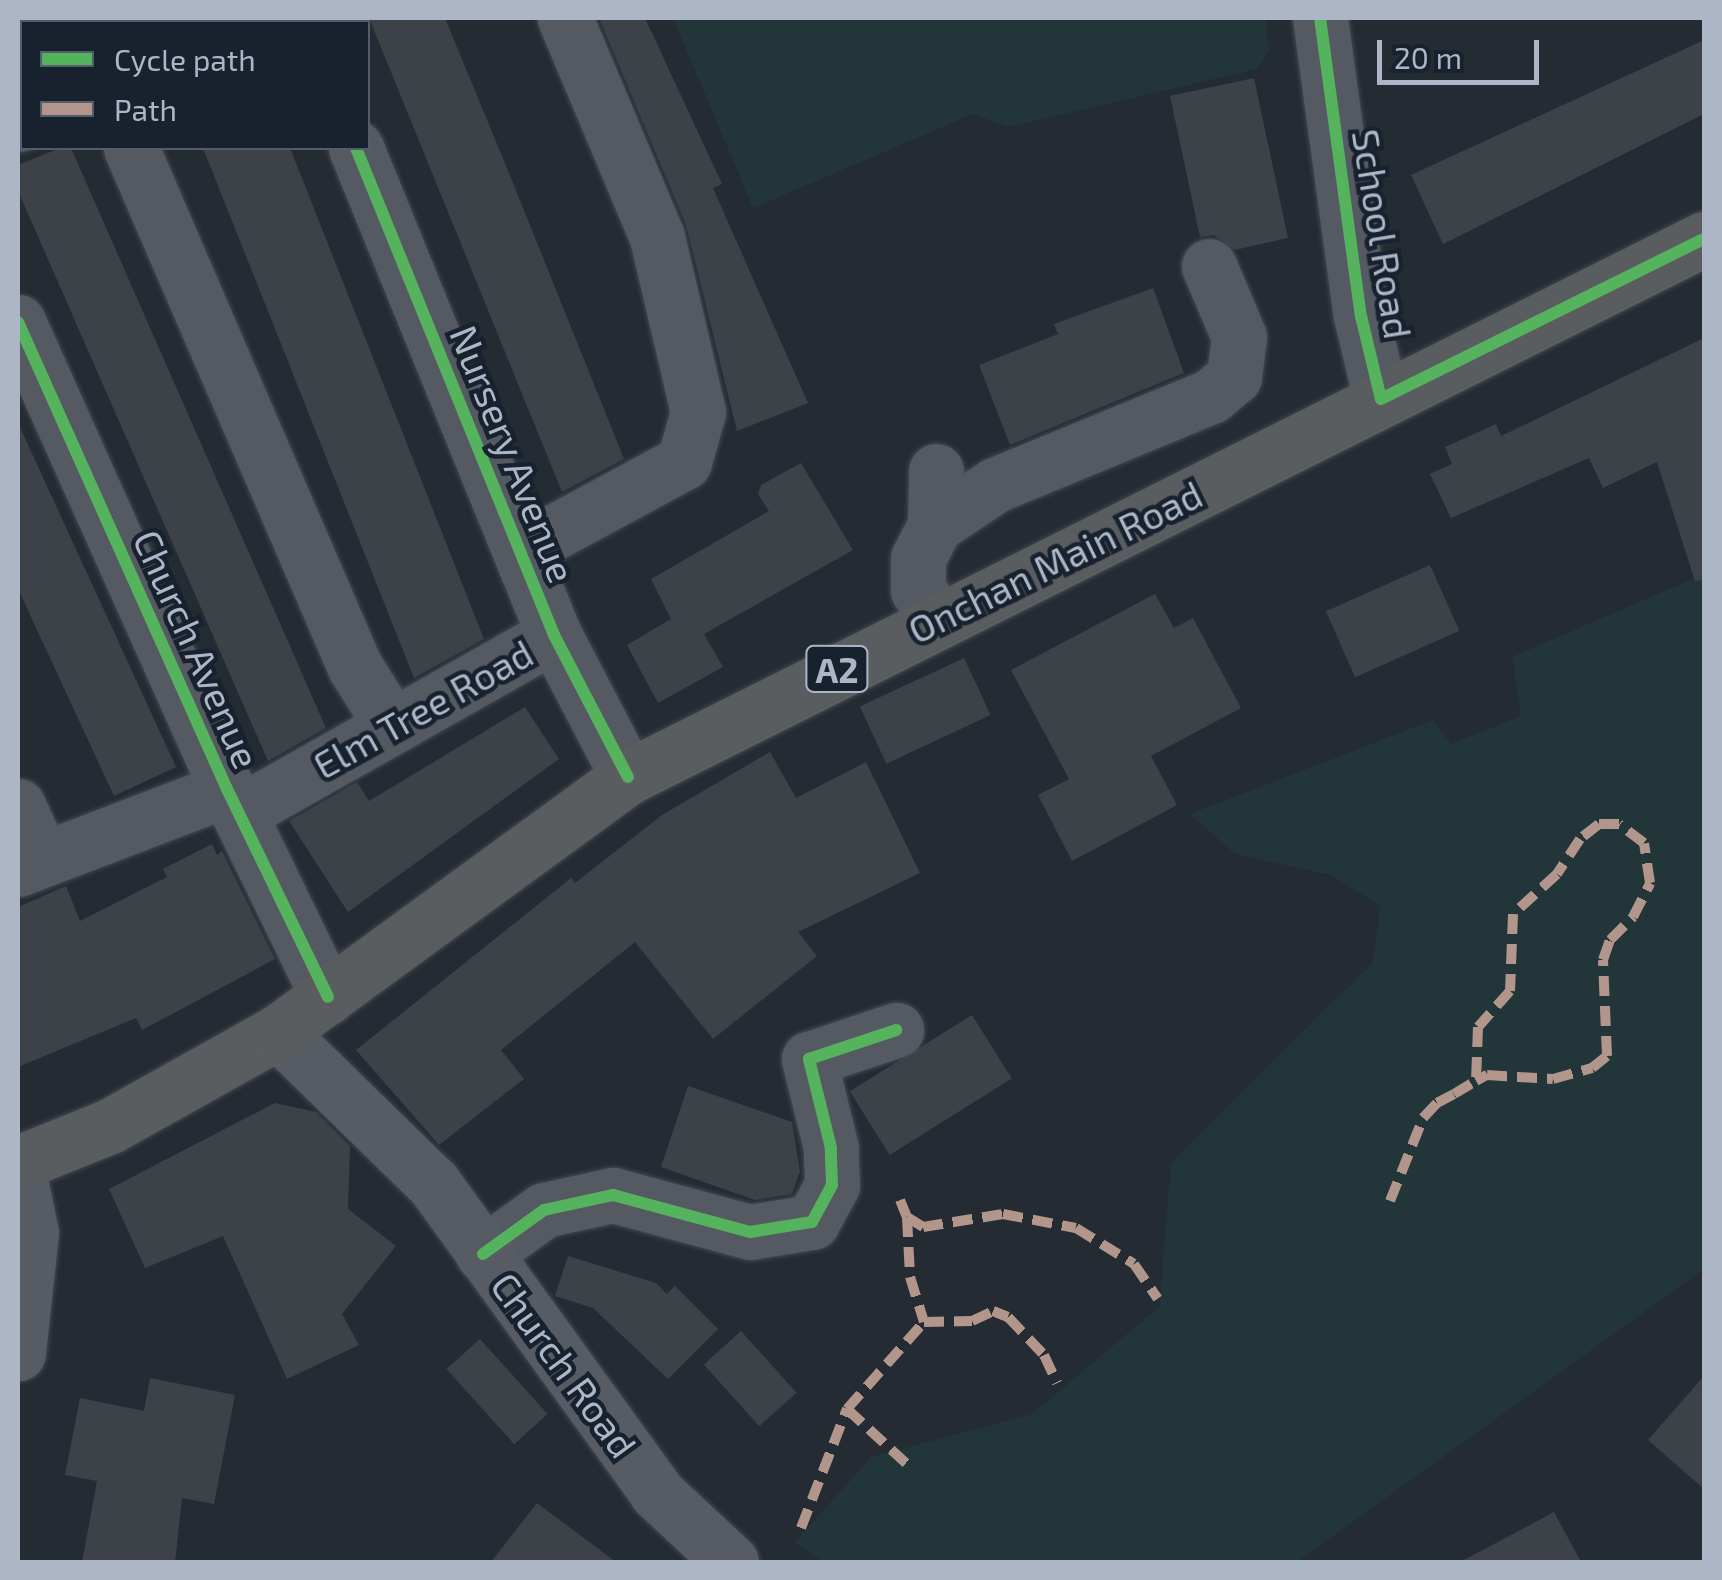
<!DOCTYPE html>
<style>
body{margin:0}
#map{position:relative;width:1722px;height:1580px;overflow:hidden;background:#252b33;font-family:"Exo 2",sans-serif}
div>[style]{position:absolute}
[style*='--x']{left:calc(var(--x)*1px);top:calc(var(--y)*1px);width:calc(var(--w)*1px);rotate:calc(var(--a)*1deg)}
.green>*{inset:0;background:#223539}
.building>*{inset:0;background:#3d4249;transform-origin:0 0}
.roads{filter:drop-shadow(0 0 2px #42474e) drop-shadow(0 0 2px #42474e)}
.minor>*{height:55px;margin:-27.5px;padding:0 27.5px;transform-origin:27.5px;border-radius:27.5px;background:#545962}
.major>*{height:55px;margin:-27.5px;padding:0 27.5px;transform-origin:27.5px;border-radius:27.5px;background:#575c64}
.highway>*{height:55px;margin:-27.5px;padding:0 27.5px;transform-origin:27.5px;border-radius:27.5px;background:#5a5d60}
.quiet>*{height:10px;margin-top:-5px;transform-origin:0;background:repeating-linear-gradient(90deg,#b2968c 0 20px,transparent 0 30px)}
.cycleway>*{height:12px;margin:-6px;padding:0 6px;transform-origin:6px;border-radius:6px;background:#56b35d}
span{translate:-50% -50%;white-space:nowrap;text-align:center;line-height:1.15;-webkit-text-stroke:9px #18212e;paint-order:stroke}
.shield-label span{padding:2px 8px;background:#18212e;border:2px solid;border-radius:8px;-webkit-text-stroke-width:0}
.shield-label{font-size:35px;color:#adb6c6;font-weight:700}
.street-label{font-size:38px;color:#adb6c6}
.frame{position:absolute;inset:0;border:20px solid #adb6c6;pointer-events:none}
.legend{position:absolute;left:20px;top:20px;width:350px;height:130px;box-sizing:border-box;background:#18212e;border:2px solid #545d6b;margin:0;padding:12px 18px;list-style:none;font-size:30px;color:#adb6c6}
.legend li{display:flex;align-items:center;gap:20px;height:50px}
.legend b{width:50px;border:2px solid #545d6b}
.scale{position:absolute;left:1377px;top:40px;width:162px;height:45px;box-sizing:border-box;border:5px solid #adb6c6;border-top:0;padding-left:12px;font-size:30px;line-height:35px;white-space:nowrap;color:#adb6c6;-webkit-text-stroke:8px #18212e;paint-order:stroke}
</style>
<div id="map">
<div class="green">
<i style="clip-path:polygon(673px 18px,1265px 18px,1269px 50px,1257px 69px,1008px 127px,973px 114px,753px 208px)"></i>
<i style="clip-path:polygon(1704px 574px,1704px 1269px,1297px 1562px,823px 1562px,795px 1542px,871px 1457px,1032px 1414px,1159px 1307px,1171px 1163px,1373px 962px,1380px 906px,1331px 875px,1235px 854px,1190px 814px,1433px 720px,1451px 744px,1521px 716px,1512px 657px)"></i>
</div>
<div class="building">
<i style="clip-path:polygon(369px 18px,445px 18px,511px 178px,624px 459px,562px 492px)"></i>
<i style="clip-path:polygon(599px 18px,645px 18px,722px 184px,713px 188px,808px 403px,737px 431px,686px 225px)"></i>
<i style="clip-path:polygon(1704px 40px,1704px 114px,1443px 244px,1411px 175px)"></i>
<i style="clip-path:polygon(1254px 78px,1288px 238px,1235px 250px,1214px 235px,1200px 237px,1170px 96px)"></i>
<i style="clip-path:polygon(60px 148px,71px 148px,326px 728px,268px 761px,18px 191px,18px 165px)"></i>
<i style="clip-path:polygon(203px 148px,290px 148px,364px 335px,484px 639px,414px 678px)"></i>
<i style="clip-path:polygon(1153px 288px,1184px 373px,1010px 445px,979px 365px,1058px 334px,1054px 324px)"></i>
<i style="clip-path:polygon(1704px 338px,1704px 580px,1695px 581px,1657px 462px,1603px 488px,1589px 458px,1451px 518px,1430px 474px,1452px 464px,1445px 447px,1496px 424px,1501px 436px)"></i>
<i style="clip-path:polygon(18px 423px,176px 767px,114px 796px,18px 589px)"></i>
<i style="clip-path:polygon(801px 463px,853px 550px,704px 634px,723px 667px,658px 703px,627px 645px,671px 619px,651px 579px,769px 511px,758px 494px,761px 485px)"></i>
<i style="left:1430px;top:565px;width:72px;height:114px;rotate:66deg"></i>
<i style="clip-path:polygon(1155px 594px,1174px 628px,1193px 618px,1241px 708px,1151px 756px,1177px 805px,1072px 861px,1038px 795px,1069px 779px,1011px 670px)"></i>
<i style="left:964px;top:658px;width:63px;height:115px;rotate:65deg"></i>
<i style="clip-path:polygon(525px 707px,559px 759px,348px 912px,289px 821px,357px 782px,369px 801px)"></i>
<i style="clip-path:polygon(770px 752px,796px 798px,866px 762px,920px 873px,798px 932px,817px 956px,713px 1039px,635px 942px,501px 1050px,524px 1079px,439px 1145px,356px 1050px,571px 878px,575px 883px,662px 815px)"></i>
<i style="clip-path:polygon(212px 844px,217px 855px,222px 851px,275px 959px,142px 1030px,136px 1018px,18px 1067px,18px 907px,66px 886px,80px 921px,167px 877px,163px 869px)"></i>
<i style="left:972px;top:1015px;width:75px;height:144px;rotate:58deg"></i>
<i style="clip-path:polygon(688px 1086px,792px 1122px,800px 1172px,792px 1194px,755px 1200px,661px 1167px)"></i>
<i style="clip-path:polygon(275px 1103px,316px 1112px,350px 1146px,348px 1209px,396px 1246px,342px 1314px,359px 1345px,287px 1379px,223px 1236px,145px 1268px,109px 1189px)"></i>
<i style="clip-path:polygon(568px 1256px,656px 1283px,667px 1294px,675px 1286px,718px 1329px,668px 1379px,593px 1308px,555px 1296px)"></i>
<i style="left:741px;top:1331px;width:83px;height:50px;rotate:48deg"></i>
<i style="left:480px;top:1339px;width:101px;height:45px;rotate:48deg"></i>
<i style="clip-path:polygon(1704px 1376px,1704px 1489px,1648px 1440px)"></i>
<i style="clip-path:polygon(150px 1378px,235px 1395px,214px 1504px,182px 1498px,175px 1562px,82px 1562px,97px 1481px,65px 1475px,80px 1398px,144px 1411px)"></i>
<i style="clip-path:polygon(537px 1503px,616px 1562px,491px 1562px)"></i>
<i style="clip-path:polygon(1554px 1512px,1581px 1562px,1460px 1562px)"></i>
</div>
<div class="roads">
<div class="minor">
<i style="--x:302;--y:18;--w:4;--a:63"></i>
<i style="--x:1320;--y:18;--w:301;--a:82.2"></i>
<i style="--x:1361;--y:316;--w:85;--a:76.5"></i>
<i style="--x:249;--y:22;--w:13;--a:-18"></i>
<i style="--x:18;--y:124;--w:4;--a:-27"></i>
<i style="--x:131;--y:148;--w:565;--a:66.66"></i>
<i style="--x:355;--y:667;--w:70;--a:57.9"></i>
<i style="--x:356;--y:148;--w:526;--a:67.87"></i>
<i style="--x:554;--y:635;--w:160;--a:62.5"></i>
<i style="--x:18;--y:322;--w:512;--a:65.89"></i>
<i style="--x:227;--y:789;--w:231;--a:64.1"></i>
<i style="--x:936;--y:471;--w:54;--a:91.1"></i>
<i style="--x:935;--y:525;--w:37;--a:117"></i>
<i style="--x:918;--y:558;--w:32;--a:90"></i>
<i style="--x:918;--y:590;--w:36;--a:54"></i>
<i style="--x:935;--y:525;--w:72;--a:-33.7"></i>
<i style="--x:995;--y:485;--w:234;--a:-22.4"></i>
<i style="--x:1211;--y:396;--w:30;--a:-40"></i>
<i style="--x:1234;--y:377;--w:40;--a:-82.9"></i>
<i style="--x:1239;--y:337;--w:77;--a:-112.9"></i>
<i style="--x:521;--y:550;--w:185;--a:-28.4"></i>
<i style="--x:684;--y:462;--w:52;--a:-74.4"></i>
<i style="--x:698;--y:412;--w:180;--a:-103.2"></i>
<i style="--x:657;--y:237;--w:238;--a:-112.8"></i>
<i style="--x:18;--y:806;--w:58;--a:65.6"></i>
<i style="--x:239;--y:813;--w:362;--a:-29.5"></i>
<i style="--x:18;--y:869;--w:224;--a:-20.9"></i>
<i style="--x:483;--y:1254;--w:75;--a:-35.8"></i>
<i style="--x:544;--y:1210;--w:71;--a:-12.3"></i>
<i style="--x:613;--y:1195;--w:142;--a:15.1"></i>
<i style="--x:750;--y:1232;--w:63;--a:-9.2"></i>
<i style="--x:812;--y:1222;--w:42;--a:-61.6"></i>
<i style="--x:832;--y:1185;--w:37;--a:-92"></i>
<i style="--x:831;--y:1148;--w:92;--a:-103.9"></i>
<i style="--x:809;--y:1059;--w:92;--a:-18.4"></i>
</div>
<div class="major">
<i style="--x:278;--y:1032;--w:216;--a:44.3"></i>
<i style="--x:433;--y:1183;--w:382;--a:54.1"></i>
<i style="--x:657;--y:1493;--w:101;--a:43"></i>
<i style="--x:18;--y:1170;--w:64;--a:78.3"></i>
<i style="--x:31;--y:1233;--w:121;--a:96.2"></i>
</div>
<div class="highway">
<i style="--x:18;--y:1163;--w:99;--a:-21.9"></i>
<i style="--x:110;--y:1126;--w:193;--a:-29.2"></i>
<i style="--x:278;--y:1032;--w:433;--a:-36.1"></i>
<i style="--x:628;--y:777;--w:1203;--a:-26.57"></i>
</div>
</div>
<div class="quiet">
<i style="--x:900;--y:1200;--w:18;--a:68"></i>
<i style="--x:907;--y:1217;--w:19;--a:32"></i>
<i style="--x:923;--y:1227;--w:81;--a:-9.2"></i>
<i style="--x:1003;--y:1214;--w:74;--a:10.9"></i>
<i style="--x:1076;--y:1228;--w:68;--a:31.8"></i>
<i style="--x:1134;--y:1264;--w:42;--a:55.6"></i>
<i style="--x:1390;--y:1201;--w:89;--a:-68.3"></i>
<i style="--x:1423;--y:1118;--w:21;--a:-47"></i>
<i style="--x:1437;--y:1103;--w:19;--a:-28"></i>
<i style="--x:1454;--y:1094;--w:26;--a:-31"></i>
<i style="--x:1476;--y:1081;--w:13;--a:-29"></i>
<i style="--x:1487;--y:1075;--w:66;--a:3.5"></i>
<i style="--x:1553;--y:1079;--w:41;--a:-15.8"></i>
<i style="--x:1592;--y:1068;--w:19;--a:-39"></i>
<i style="--x:1607;--y:1056;--w:96;--a:-92.4"></i>
<i style="--x:1603;--y:960;--w:21;--a:-71"></i>
<i style="--x:1610;--y:940;--w:33;--a:-45"></i>
<i style="--x:1633;--y:917;--w:38;--a:-63"></i>
<i style="--x:1650;--y:883;--w:40;--a:-98.5"></i>
<i style="--x:1644;--y:843;--w:31;--a:-143"></i>
<i style="--x:1619;--y:824;--w:20;--a:180"></i>
<i style="--x:1599;--y:824;--w:24;--a:142"></i>
<i style="--x:1580;--y:839;--w:42;--a:123.3"></i>
<i style="--x:1557;--y:874;--w:59;--a:137.7"></i>
<i style="--x:1513;--y:914;--w:77;--a:92.2"></i>
<i style="--x:1510;--y:991;--w:48;--a:131.6"></i>
<i style="--x:1478;--y:1027;--w:54;--a:92.1"></i>
<i style="--x:907;--y:1217;--w:60;--a:87.1"></i>
<i style="--x:910;--y:1277;--w:47;--a:72.7"></i>
<i style="--x:924;--y:1322;--w:48;--a:-1.2"></i>
<i style="--x:972;--y:1321;--w:23;--a:-25"></i>
<i style="--x:993;--y:1311;--w:16;--a:22"></i>
<i style="--x:1008;--y:1317;--w:52;--a:46.5"></i>
<i style="--x:1044;--y:1355;--w:31;--a:65"></i>
<i style="--x:847;--y:1409;--w:116;--a:-48.5"></i>
<i style="--x:801;--y:1528;--w:128;--a:-68.9"></i>
<i style="--x:847;--y:1409;--w:83;--a:42.6"></i>
</div>
<div class="cycleway">
<i style="--x:1320;--y:18;--w:301;--a:82.2"></i>
<i style="--x:1361;--y:316;--w:85;--a:76.5"></i>
<i style="--x:1381;--y:399;--w:360;--a:-26.4"></i>
<i style="--x:356;--y:148;--w:526;--a:67.87"></i>
<i style="--x:554;--y:635;--w:160;--a:62.5"></i>
<i style="--x:18;--y:322;--w:512;--a:65.89"></i>
<i style="--x:227;--y:789;--w:231;--a:64.1"></i>
<i style="--x:483;--y:1254;--w:75;--a:-35.8"></i>
<i style="--x:544;--y:1210;--w:71;--a:-12.3"></i>
<i style="--x:613;--y:1195;--w:142;--a:15.1"></i>
<i style="--x:750;--y:1232;--w:63;--a:-9.2"></i>
<i style="--x:812;--y:1222;--w:42;--a:-61.6"></i>
<i style="--x:832;--y:1185;--w:37;--a:-92"></i>
<i style="--x:831;--y:1148;--w:92;--a:-103.9"></i>
<i style="--x:809;--y:1059;--w:92;--a:-18.4"></i>
</div>
<div class="shield-label">
<span style="left:837px;top:669px">A2</span>
</div>
<div class="street-label">
<span style="left:1382px;top:234px;rotate:81deg">School Road</span>
<span style="left:513px;top:454px;rotate:68deg">Nursery Avenue</span>
<span style="left:1055px;top:562px;rotate:-26deg">Onchan Main Road</span>
<span style="left:197px;top:649px;rotate:66deg">Church Avenue</span>
<span style="left:423px;top:709px;rotate:-29deg">Elm Tree Road</span>
<span style="left:564px;top:1365px;rotate:54deg">Church Road</span>
</div>
<div class="frame"></div>
<ul class="legend">
<li><b style="height:12px;background:#56b35d"></b>Cycle path</li>
<li><b style="height:12px;background:#b2968c"></b>Path</li>
</ul>
<div class="scale">20 m</div>
</div>
